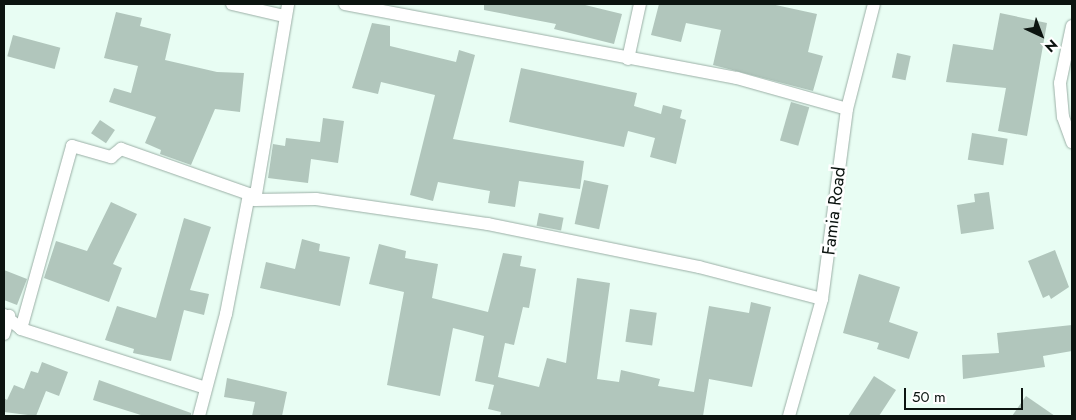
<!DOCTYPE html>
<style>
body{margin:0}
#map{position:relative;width:1076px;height:420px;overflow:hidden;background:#e8fdf3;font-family:Jost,sans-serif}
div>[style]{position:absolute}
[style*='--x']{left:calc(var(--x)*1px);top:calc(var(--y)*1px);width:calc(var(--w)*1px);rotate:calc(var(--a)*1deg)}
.building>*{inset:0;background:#b1c6bc;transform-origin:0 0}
.roads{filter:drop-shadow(0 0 1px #9bafa6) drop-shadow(0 0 1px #9bafa6)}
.minor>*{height:12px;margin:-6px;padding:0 6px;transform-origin:6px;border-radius:6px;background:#fff}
span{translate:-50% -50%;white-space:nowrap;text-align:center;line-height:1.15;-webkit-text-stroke:5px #fff;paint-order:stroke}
.street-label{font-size:18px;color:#0c1410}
.frame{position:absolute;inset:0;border:5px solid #0c1410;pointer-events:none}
.north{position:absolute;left:1016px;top:10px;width:50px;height:50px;-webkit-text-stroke:4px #fff;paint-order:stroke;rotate:137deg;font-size:14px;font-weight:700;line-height:20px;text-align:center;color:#0c1410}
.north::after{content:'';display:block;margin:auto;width:18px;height:22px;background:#0c1410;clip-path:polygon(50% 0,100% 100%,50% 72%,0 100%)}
.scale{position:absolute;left:904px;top:388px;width:119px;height:22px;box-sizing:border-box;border:2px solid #0c1410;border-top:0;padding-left:6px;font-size:15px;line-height:18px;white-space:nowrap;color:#0c1410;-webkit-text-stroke:4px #fff;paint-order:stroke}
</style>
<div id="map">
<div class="building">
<i style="clip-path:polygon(484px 4px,581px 4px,622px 14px,614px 44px,554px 29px,556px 24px,484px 10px)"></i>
<i style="clip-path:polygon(659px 4px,771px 4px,817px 14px,808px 52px,823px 56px,813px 91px,713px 65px,721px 30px,686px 23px,681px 42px,651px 35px)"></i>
<i style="clip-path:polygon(116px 12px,142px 18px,140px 26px,171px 34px,165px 60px,217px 72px,244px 73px,240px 112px,215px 109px,191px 165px,160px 154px,161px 150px,145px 143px,156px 117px,109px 102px,114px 88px,131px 93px,138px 66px,104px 58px)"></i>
<i style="clip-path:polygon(1000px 13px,1047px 23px,1027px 136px,998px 131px,1006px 88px,946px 82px,953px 44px,993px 50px)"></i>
<i style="clip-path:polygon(372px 23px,390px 26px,390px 46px,456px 62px,459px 50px,475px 55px,453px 139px,584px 161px,580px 189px,519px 181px,515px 207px,488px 203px,490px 191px,438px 182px,433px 201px,410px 195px,435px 95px,381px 82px,378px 94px,352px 88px)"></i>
<i style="left:13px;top:35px;width:49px;height:22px;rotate:15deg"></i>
<i style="left:897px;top:53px;width:14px;height:25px;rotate:12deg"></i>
<i style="clip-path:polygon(521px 68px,637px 93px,634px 106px,661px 114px,663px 105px,682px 110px,680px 118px,686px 120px,676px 164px,650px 157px,655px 138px,628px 131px,624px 147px,509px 122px)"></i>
<i style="left:791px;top:102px;width:19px;height:40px;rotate:16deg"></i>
<i style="clip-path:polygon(323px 118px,344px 121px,338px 163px,311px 159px,308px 183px,268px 178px,273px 144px,285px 146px,286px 138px,320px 142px)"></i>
<i style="left:100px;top:120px;width:18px;height:16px;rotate:34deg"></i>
<i style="left:972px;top:133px;width:36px;height:27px;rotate:9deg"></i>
<i style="left:584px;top:180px;width:25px;height:45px;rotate:12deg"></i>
<i style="clip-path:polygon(989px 192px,994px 229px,961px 234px,957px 205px,975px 202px,974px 194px)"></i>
<i style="clip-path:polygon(111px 202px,137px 214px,113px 264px,122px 268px,109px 302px,44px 278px,56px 241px,87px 251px)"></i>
<i style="left:539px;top:213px;width:25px;height:13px;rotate:11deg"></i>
<i style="clip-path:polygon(184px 218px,211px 227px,190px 290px,209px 294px,204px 315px,184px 310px,171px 361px,133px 353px,134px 349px,105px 340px,117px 306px,156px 318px)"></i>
<i style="clip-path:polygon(302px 239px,320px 244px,319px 251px,350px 257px,340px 306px,260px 288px,266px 262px,295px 269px)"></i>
<i style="clip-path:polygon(379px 244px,406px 251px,405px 258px,438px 264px,432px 298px,488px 312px,503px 253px,522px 256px,520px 266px,536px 269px,529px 308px,523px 307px,514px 345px,505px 343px,498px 377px,539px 387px,547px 358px,566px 363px,577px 278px,610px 283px,597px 379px,619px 382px,621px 370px,660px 379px,658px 386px,694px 392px,709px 306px,749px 313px,751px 302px,771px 307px,752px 387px,709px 379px,703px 416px,500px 416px,501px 412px,488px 409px,494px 385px,475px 381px,484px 336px,453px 328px,440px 396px,387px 385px,404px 292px,369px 284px)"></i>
<i style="clip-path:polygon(1055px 250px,1069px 287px,1051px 299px,1049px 295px,1043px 298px,1028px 261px)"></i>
<i style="clip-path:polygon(4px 270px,27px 279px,17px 305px,4px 300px)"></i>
<i style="clip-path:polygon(859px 274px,900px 287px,889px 322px,918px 332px,909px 359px,877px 349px,879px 343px,843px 333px)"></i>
<i style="left:630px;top:309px;width:27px;height:33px;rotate:8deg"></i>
<i style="clip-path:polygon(1072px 325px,1072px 351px,1043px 356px,1045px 367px,963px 379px,962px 355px,999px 353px,997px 333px)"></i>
<i style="clip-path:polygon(42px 362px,68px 372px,59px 396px,46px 391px,36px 416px,4px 412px,4px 398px,7px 400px,14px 385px,24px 389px,31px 371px,38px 373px)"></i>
<i style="clip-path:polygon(874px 376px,896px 390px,879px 416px,848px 416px)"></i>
<i style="clip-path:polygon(227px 378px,287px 392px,282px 416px,252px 416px,255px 402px,224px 397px)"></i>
<i style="clip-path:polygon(99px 380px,191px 413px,191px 416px,144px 416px,93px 400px)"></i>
<i style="clip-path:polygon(1026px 396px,1055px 416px,1012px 416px)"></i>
</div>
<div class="roads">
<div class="minor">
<i style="--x:232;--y:4;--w:53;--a:13"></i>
<i style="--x:345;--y:4;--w:399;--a:10.7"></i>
<i style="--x:737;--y:78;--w:114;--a:15.7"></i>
<i style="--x:1072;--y:26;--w:58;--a:101.9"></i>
<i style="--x:1060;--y:83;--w:34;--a:85"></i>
<i style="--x:1063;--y:117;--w:27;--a:70"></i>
<i style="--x:628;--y:59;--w:56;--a:-77.7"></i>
<i style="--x:255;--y:200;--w:61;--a:-0.9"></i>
<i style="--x:316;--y:199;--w:174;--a:8.3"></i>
<i style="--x:488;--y:224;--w:215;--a:11.5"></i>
<i style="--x:699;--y:267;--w:127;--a:14.6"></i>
<i style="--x:4;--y:315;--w:22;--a:39"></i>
<i style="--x:21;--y:329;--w:194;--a:17.7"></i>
<i style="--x:21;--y:329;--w:190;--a:-74.4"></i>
<i style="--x:72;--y:146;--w:41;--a:15.8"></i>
<i style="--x:111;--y:157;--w:13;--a:-39"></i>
<i style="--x:121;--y:149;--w:136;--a:19.4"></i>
<i style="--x:4;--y:334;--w:19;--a:-74"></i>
<i style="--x:199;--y:416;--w:106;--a:-75.2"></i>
<i style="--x:226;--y:314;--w:122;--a:-79.1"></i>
<i style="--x:249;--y:194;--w:8;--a:45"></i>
<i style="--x:255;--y:200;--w:199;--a:-80.4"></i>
<i style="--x:789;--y:416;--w:122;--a:-74.2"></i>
<i style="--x:822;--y:299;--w:192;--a:-82.5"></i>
<i style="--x:847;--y:109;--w:108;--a:-75.6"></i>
</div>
</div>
<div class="street-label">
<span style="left:834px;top:211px;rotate:-83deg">Famia Road</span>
</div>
<div class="frame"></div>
<div class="north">N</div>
<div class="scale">50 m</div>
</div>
